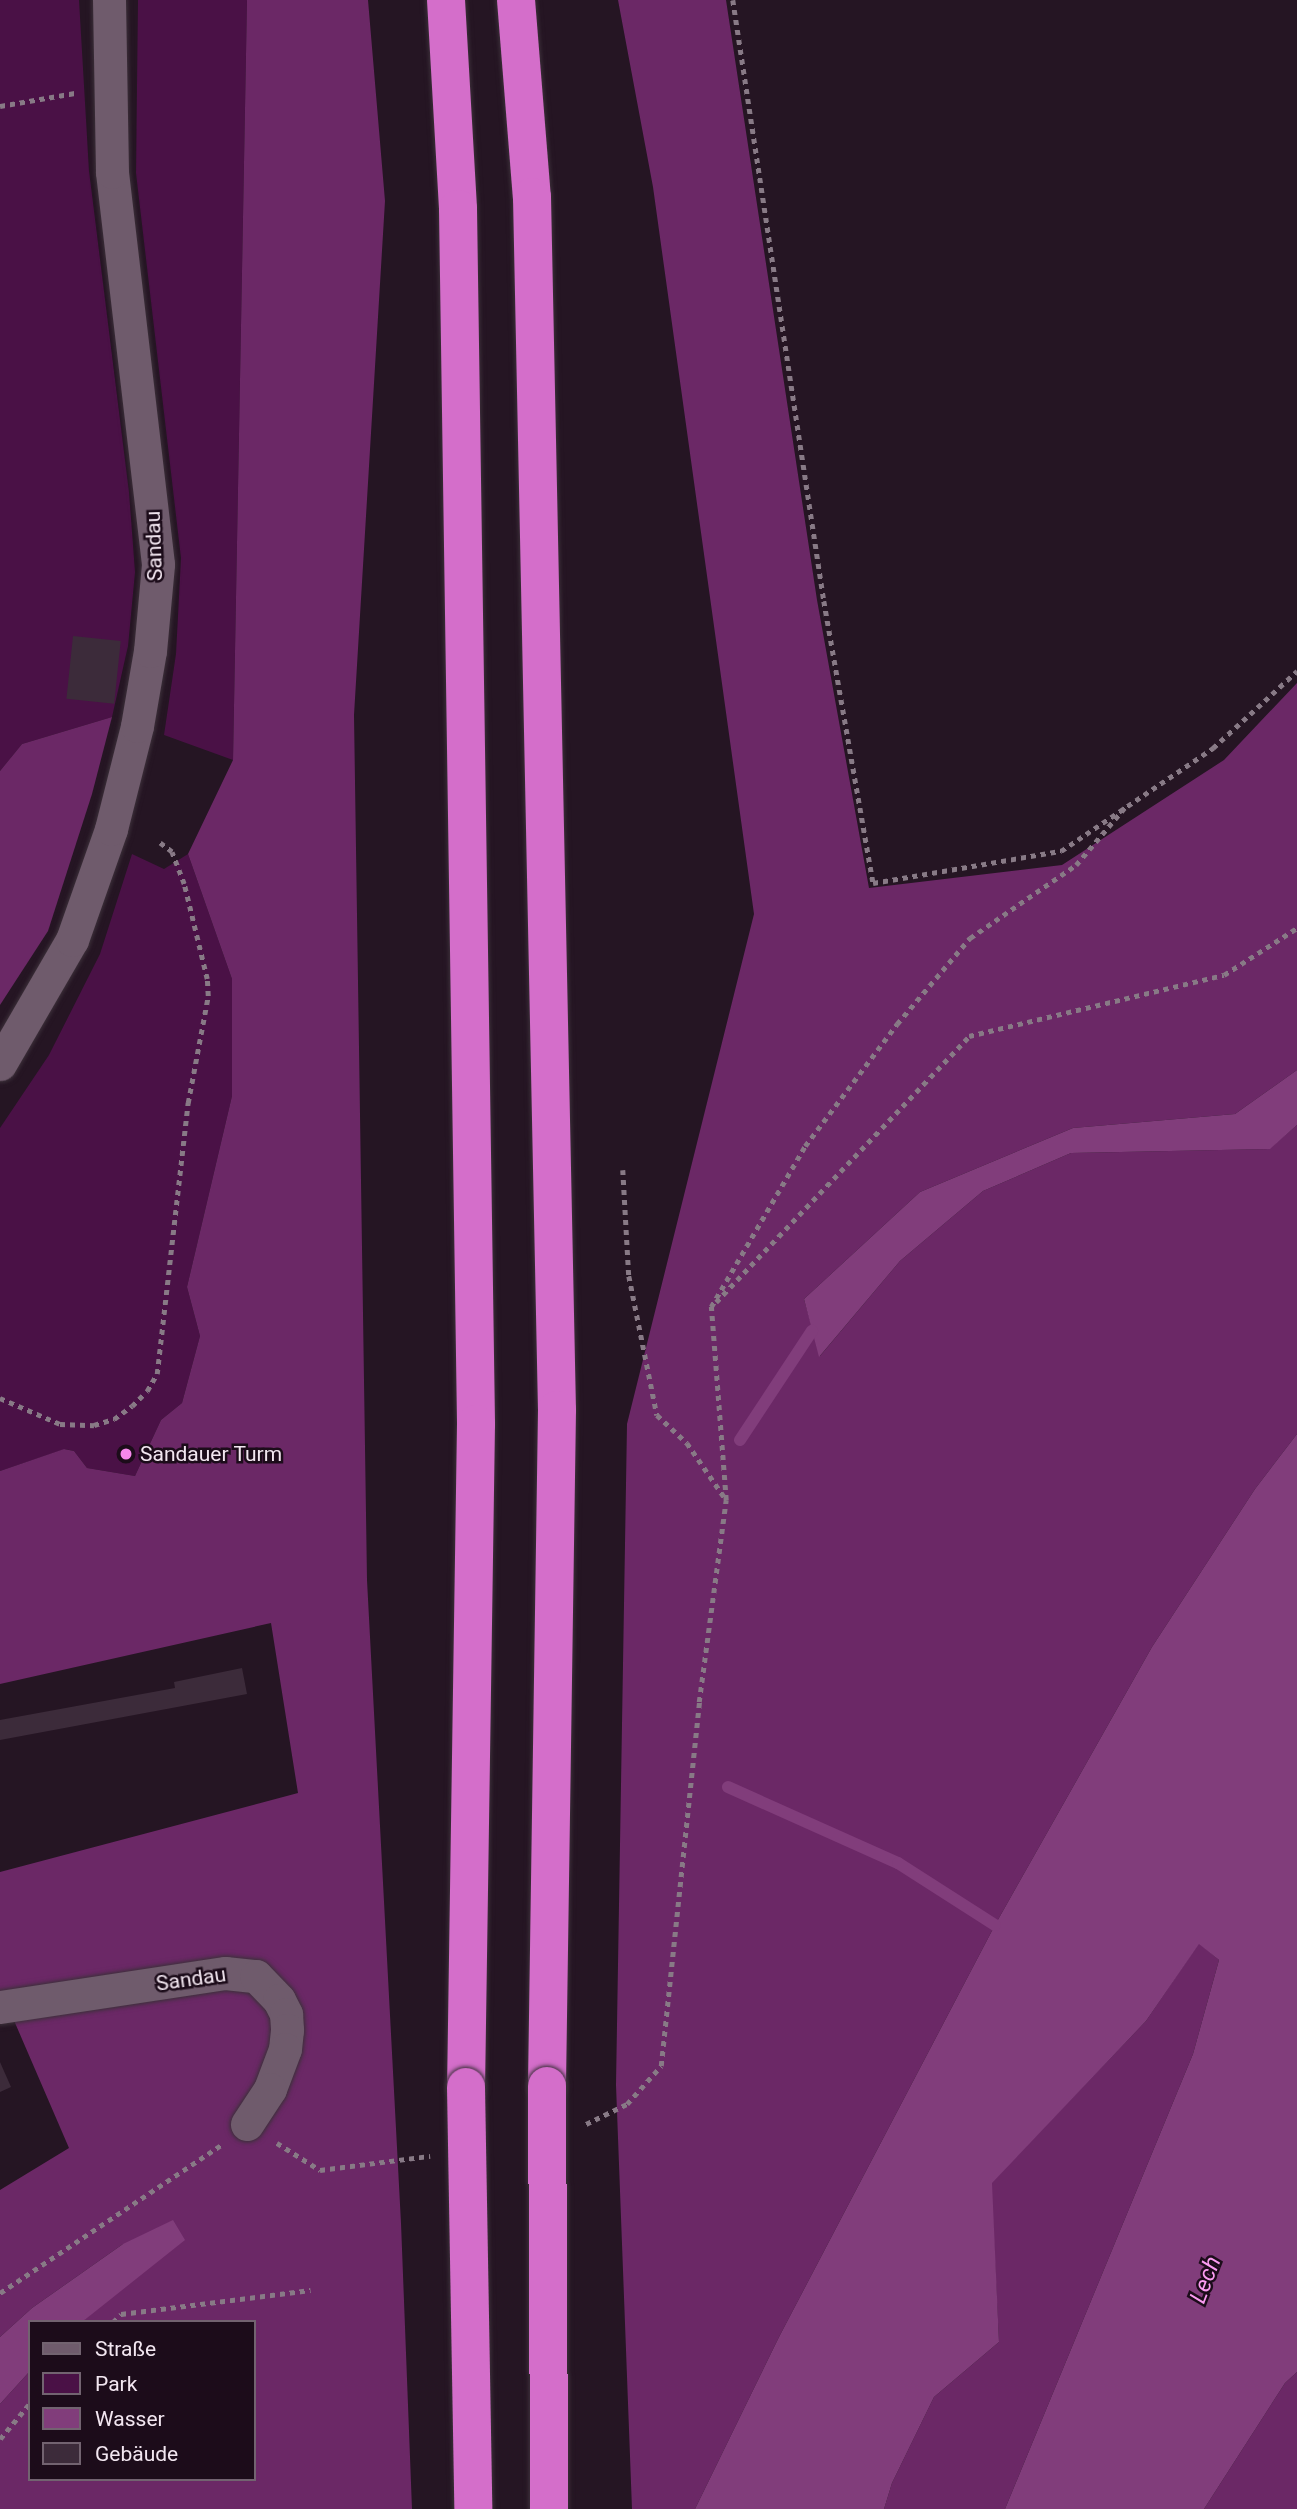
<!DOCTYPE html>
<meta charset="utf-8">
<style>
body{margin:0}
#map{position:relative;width:1297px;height:2509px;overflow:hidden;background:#251523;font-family:Roboto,sans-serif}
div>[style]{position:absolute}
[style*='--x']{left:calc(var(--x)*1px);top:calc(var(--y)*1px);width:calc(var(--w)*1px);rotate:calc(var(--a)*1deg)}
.green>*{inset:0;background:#4a1146}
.forest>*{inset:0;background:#6b2866}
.water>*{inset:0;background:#813d7b}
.stream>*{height:12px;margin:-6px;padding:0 6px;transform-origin:6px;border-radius:6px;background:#813d7b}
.building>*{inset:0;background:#3c2b3a;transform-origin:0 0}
.path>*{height:4.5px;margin-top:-2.25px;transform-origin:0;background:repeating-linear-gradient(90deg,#887a86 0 5px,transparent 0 10px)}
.roads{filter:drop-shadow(0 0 2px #3c303a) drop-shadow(0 0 2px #3c303a)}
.minor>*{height:33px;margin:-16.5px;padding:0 16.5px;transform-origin:16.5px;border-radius:16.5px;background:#6f5b6c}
.motorway>*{height:38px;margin:-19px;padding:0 19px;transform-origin:19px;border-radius:19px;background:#d46eca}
.bridges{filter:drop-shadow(0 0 2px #3c303a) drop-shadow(0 0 2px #3c303a)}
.motorway-bridge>*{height:38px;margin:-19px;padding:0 19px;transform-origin:19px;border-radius:19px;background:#d46eca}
.dots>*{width:19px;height:19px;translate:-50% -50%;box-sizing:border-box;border:4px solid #1c0c1a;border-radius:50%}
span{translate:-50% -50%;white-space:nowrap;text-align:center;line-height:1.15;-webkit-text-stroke:5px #1c0c1a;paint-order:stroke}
.street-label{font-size:21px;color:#f2e6f0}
.poi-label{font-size:21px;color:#f2e6f0}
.left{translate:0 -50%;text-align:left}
.water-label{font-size:23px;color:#fb9cf1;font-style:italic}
.legend{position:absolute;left:28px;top:2320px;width:228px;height:161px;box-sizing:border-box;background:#1c0c1a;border:2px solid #726370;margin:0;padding:9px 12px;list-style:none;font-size:21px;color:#f2e6f0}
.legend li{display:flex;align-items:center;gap:14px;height:35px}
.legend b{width:35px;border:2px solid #726370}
</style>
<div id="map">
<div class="green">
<i style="clip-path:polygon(0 0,79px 0,89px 171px,129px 492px,135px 572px,128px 646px,112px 717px,22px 744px,0 771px)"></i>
<i style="clip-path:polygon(138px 0,247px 0,233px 760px,164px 735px,176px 654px,181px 558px,136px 173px)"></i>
<i style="clip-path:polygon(132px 854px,164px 869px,188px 854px,232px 979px,232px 1096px,187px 1287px,200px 1336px,182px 1403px,161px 1420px,135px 1476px,87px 1468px,74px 1451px,65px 1449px,0 1471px,0 1128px,49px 1055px,100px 954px)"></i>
</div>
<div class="forest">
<i style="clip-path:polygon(247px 0,368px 0,385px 201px,354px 715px,367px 1580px,401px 2223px,412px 2509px,0 2509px,0 2404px,30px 2371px,30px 2479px,254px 2479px,254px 2322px,82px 2322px,97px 2308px,123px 2244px,32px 2308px,0 2337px,0 2190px,69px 2148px,3px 1995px,0 1995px,0 1872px,298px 1793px,271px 1623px,0 1684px,0 1471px,64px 1449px,74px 1451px,87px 1468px,135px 1476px,161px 1420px,182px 1403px,200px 1336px,187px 1287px,232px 1096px,232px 979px,188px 854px,233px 760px)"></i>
<i style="clip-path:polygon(618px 0,726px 0,817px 600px,869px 888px,1062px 865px,1224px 760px,1297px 683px,1297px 1070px,1235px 1114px,1073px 1128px,920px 1192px,804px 1299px,820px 1356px,900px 1261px,983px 1191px,1071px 1153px,1269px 1149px,1297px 1125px,1297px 1434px,1255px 1489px,1152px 1647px,995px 1925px,779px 2337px,695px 2509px,632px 2509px,616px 2085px,627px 1424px,754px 914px,653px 187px)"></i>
<i style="clip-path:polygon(112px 717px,92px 794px,48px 931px,0 1005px,0 771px,22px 744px)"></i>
<i style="clip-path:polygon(1199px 1943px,1219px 1960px,1193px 2054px,1005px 2509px,884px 2509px,892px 2483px,934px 2397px,999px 2342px,991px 2183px,1146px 2021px)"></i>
<i style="clip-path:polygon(1297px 2372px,1297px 2509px,1204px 2509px,1285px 2383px)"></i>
</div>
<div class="water">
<i style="clip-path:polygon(1297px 1070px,1297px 1125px,1270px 1149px,1071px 1153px,983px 1191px,900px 1261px,819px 1357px,804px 1299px,920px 1192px,1073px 1128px,1235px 1114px)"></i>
<i style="clip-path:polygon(1297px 1434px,1297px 2372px,1285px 2383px,1204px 2509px,1005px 2509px,1193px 2054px,1219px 1960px,1199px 1944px,1146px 2021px,992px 2183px,999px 2342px,934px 2397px,892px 2483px,884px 2509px,695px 2509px,779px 2337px,995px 1925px,1152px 1647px,1255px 1489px)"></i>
<i style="clip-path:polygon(173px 2220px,185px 2240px,82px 2322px,30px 2322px,30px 2371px,0 2404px,0 2337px,32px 2308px,123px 2244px)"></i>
</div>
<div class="stream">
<i style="--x:740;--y:1440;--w:131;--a:-56.6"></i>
<i style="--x:728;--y:1787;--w:186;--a:24.1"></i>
<i style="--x:898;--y:1863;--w:115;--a:32.6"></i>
</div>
<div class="building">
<i style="left:73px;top:636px;width:48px;height:63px;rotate:6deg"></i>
<i style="left:126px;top:1445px;width:13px;height:13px;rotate:45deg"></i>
<i style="clip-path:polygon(242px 1668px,247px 1694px,0 1740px,0 1720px,175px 1688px,174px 1682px)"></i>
<i style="clip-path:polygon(0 2062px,11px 2087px,0 2092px)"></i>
</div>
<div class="path">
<i style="--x:733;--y:0;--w:608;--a:81.39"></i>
<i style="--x:824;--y:601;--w:286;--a:80.1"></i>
<i style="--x:873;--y:883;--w:191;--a:-9.7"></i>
<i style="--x:1061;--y:851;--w:184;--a:-34.1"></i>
<i style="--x:1213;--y:748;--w:114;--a:-42.5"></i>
<i style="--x:0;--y:106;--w:76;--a:-9.8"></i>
<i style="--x:623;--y:1170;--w:106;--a:86.8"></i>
<i style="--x:629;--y:1276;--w:142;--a:78.6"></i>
<i style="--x:657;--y:1415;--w:41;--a:43"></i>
<i style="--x:687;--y:1443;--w:67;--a:55.4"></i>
<i style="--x:716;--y:1302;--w:367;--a:-46.4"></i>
<i style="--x:969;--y:1036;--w:262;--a:-13.5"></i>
<i style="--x:1224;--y:975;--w:87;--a:-32.8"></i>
<i style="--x:0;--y:1398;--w:65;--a:23.4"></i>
<i style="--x:60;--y:1424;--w:34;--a:2"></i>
<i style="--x:94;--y:1425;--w:21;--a:-17"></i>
<i style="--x:114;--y:1419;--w:22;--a:-36"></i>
<i style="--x:132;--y:1406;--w:21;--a:-45"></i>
<i style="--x:147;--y:1391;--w:20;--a:-60"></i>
<i style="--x:157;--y:1374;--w:273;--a:-83.5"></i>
<i style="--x:188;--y:1103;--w:109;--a:-79.4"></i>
<i style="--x:208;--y:996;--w:17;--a:-93"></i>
<i style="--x:207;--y:979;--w:98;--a:-103.6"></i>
<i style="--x:184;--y:884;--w:34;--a:-111"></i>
<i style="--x:172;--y:852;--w:15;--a:-143"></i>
<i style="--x:586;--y:2124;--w:46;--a:-26"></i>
<i style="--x:627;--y:2104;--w:51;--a:-48.2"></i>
<i style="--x:661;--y:2066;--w:366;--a:-84"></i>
<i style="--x:699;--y:1702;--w:204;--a:-82.4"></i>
<i style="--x:726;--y:1500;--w:194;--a:-94.4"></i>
<i style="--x:711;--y:1307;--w:186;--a:-59.7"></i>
<i style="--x:805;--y:1146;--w:153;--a:-53"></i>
<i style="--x:897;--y:1024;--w:113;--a:-49.7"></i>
<i style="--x:970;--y:938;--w:129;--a:-34.6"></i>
<i style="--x:1076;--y:865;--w:77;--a:-49.7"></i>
<i style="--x:277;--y:2143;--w:51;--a:32.1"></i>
<i style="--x:320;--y:2170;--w:111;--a:-7.3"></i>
<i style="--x:0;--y:2293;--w:266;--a:-33.8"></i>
<i style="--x:113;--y:2322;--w:11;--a:-45"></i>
<i style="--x:121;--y:2314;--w:191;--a:-7.2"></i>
<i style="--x:0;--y:2439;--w:47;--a:-50.2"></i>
</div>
<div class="roads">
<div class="minor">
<i style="--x:0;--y:1064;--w:143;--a:-59.9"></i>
<i style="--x:72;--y:940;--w:118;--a:-70.6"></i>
<i style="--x:111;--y:829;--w:106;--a:-75.8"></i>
<i style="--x:137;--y:726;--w:76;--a:-80.2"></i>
<i style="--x:150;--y:651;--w:87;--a:-84.7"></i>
<i style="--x:158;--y:564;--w:395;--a:-96.7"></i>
<i style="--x:112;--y:172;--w:172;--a:-91"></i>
<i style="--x:0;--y:2007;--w:228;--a:-8.6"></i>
<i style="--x:225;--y:1973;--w:31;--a:6"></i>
<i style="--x:256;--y:1976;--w:33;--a:46"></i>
<i style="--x:279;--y:2000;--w:16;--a:63"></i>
<i style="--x:286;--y:2014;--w:16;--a:86"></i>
<i style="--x:287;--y:2030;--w:19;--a:96"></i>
<i style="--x:285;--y:2049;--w:43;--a:110.6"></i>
<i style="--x:270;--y:2089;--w:42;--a:123.3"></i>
</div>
<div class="motorway">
<i style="--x:446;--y:0;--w:209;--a:86.7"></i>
<i style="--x:458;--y:209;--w:1215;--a:89.15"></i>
<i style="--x:476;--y:1424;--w:663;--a:90.86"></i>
<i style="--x:516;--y:0;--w:198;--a:85.4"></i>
<i style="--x:532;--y:197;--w:1213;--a:88.82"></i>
<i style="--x:557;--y:1410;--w:676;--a:90.85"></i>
</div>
</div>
<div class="bridges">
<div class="motorway-bridge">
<i style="--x:547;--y:2086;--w:423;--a:89.7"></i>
<i style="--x:466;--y:2087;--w:422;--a:89"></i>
</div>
</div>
<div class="dots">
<i style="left:126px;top:1454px;background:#f788ec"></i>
</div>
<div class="street-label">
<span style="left:154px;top:546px;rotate:-92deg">Sandau</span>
<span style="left:191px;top:1979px;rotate:-8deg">Sandau</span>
</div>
<div class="poi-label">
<span class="left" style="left:140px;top:1454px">Sandauer Turm</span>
</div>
<div class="water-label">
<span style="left:1206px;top:2280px;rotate:-69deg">Lech</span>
</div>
<ul class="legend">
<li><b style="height:9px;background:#6f5b6c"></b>Straße</li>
<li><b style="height:19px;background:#4a1146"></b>Park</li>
<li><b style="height:19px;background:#813d7b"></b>Wasser</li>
<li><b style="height:19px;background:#3c2b3a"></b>Gebäude</li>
</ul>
</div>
